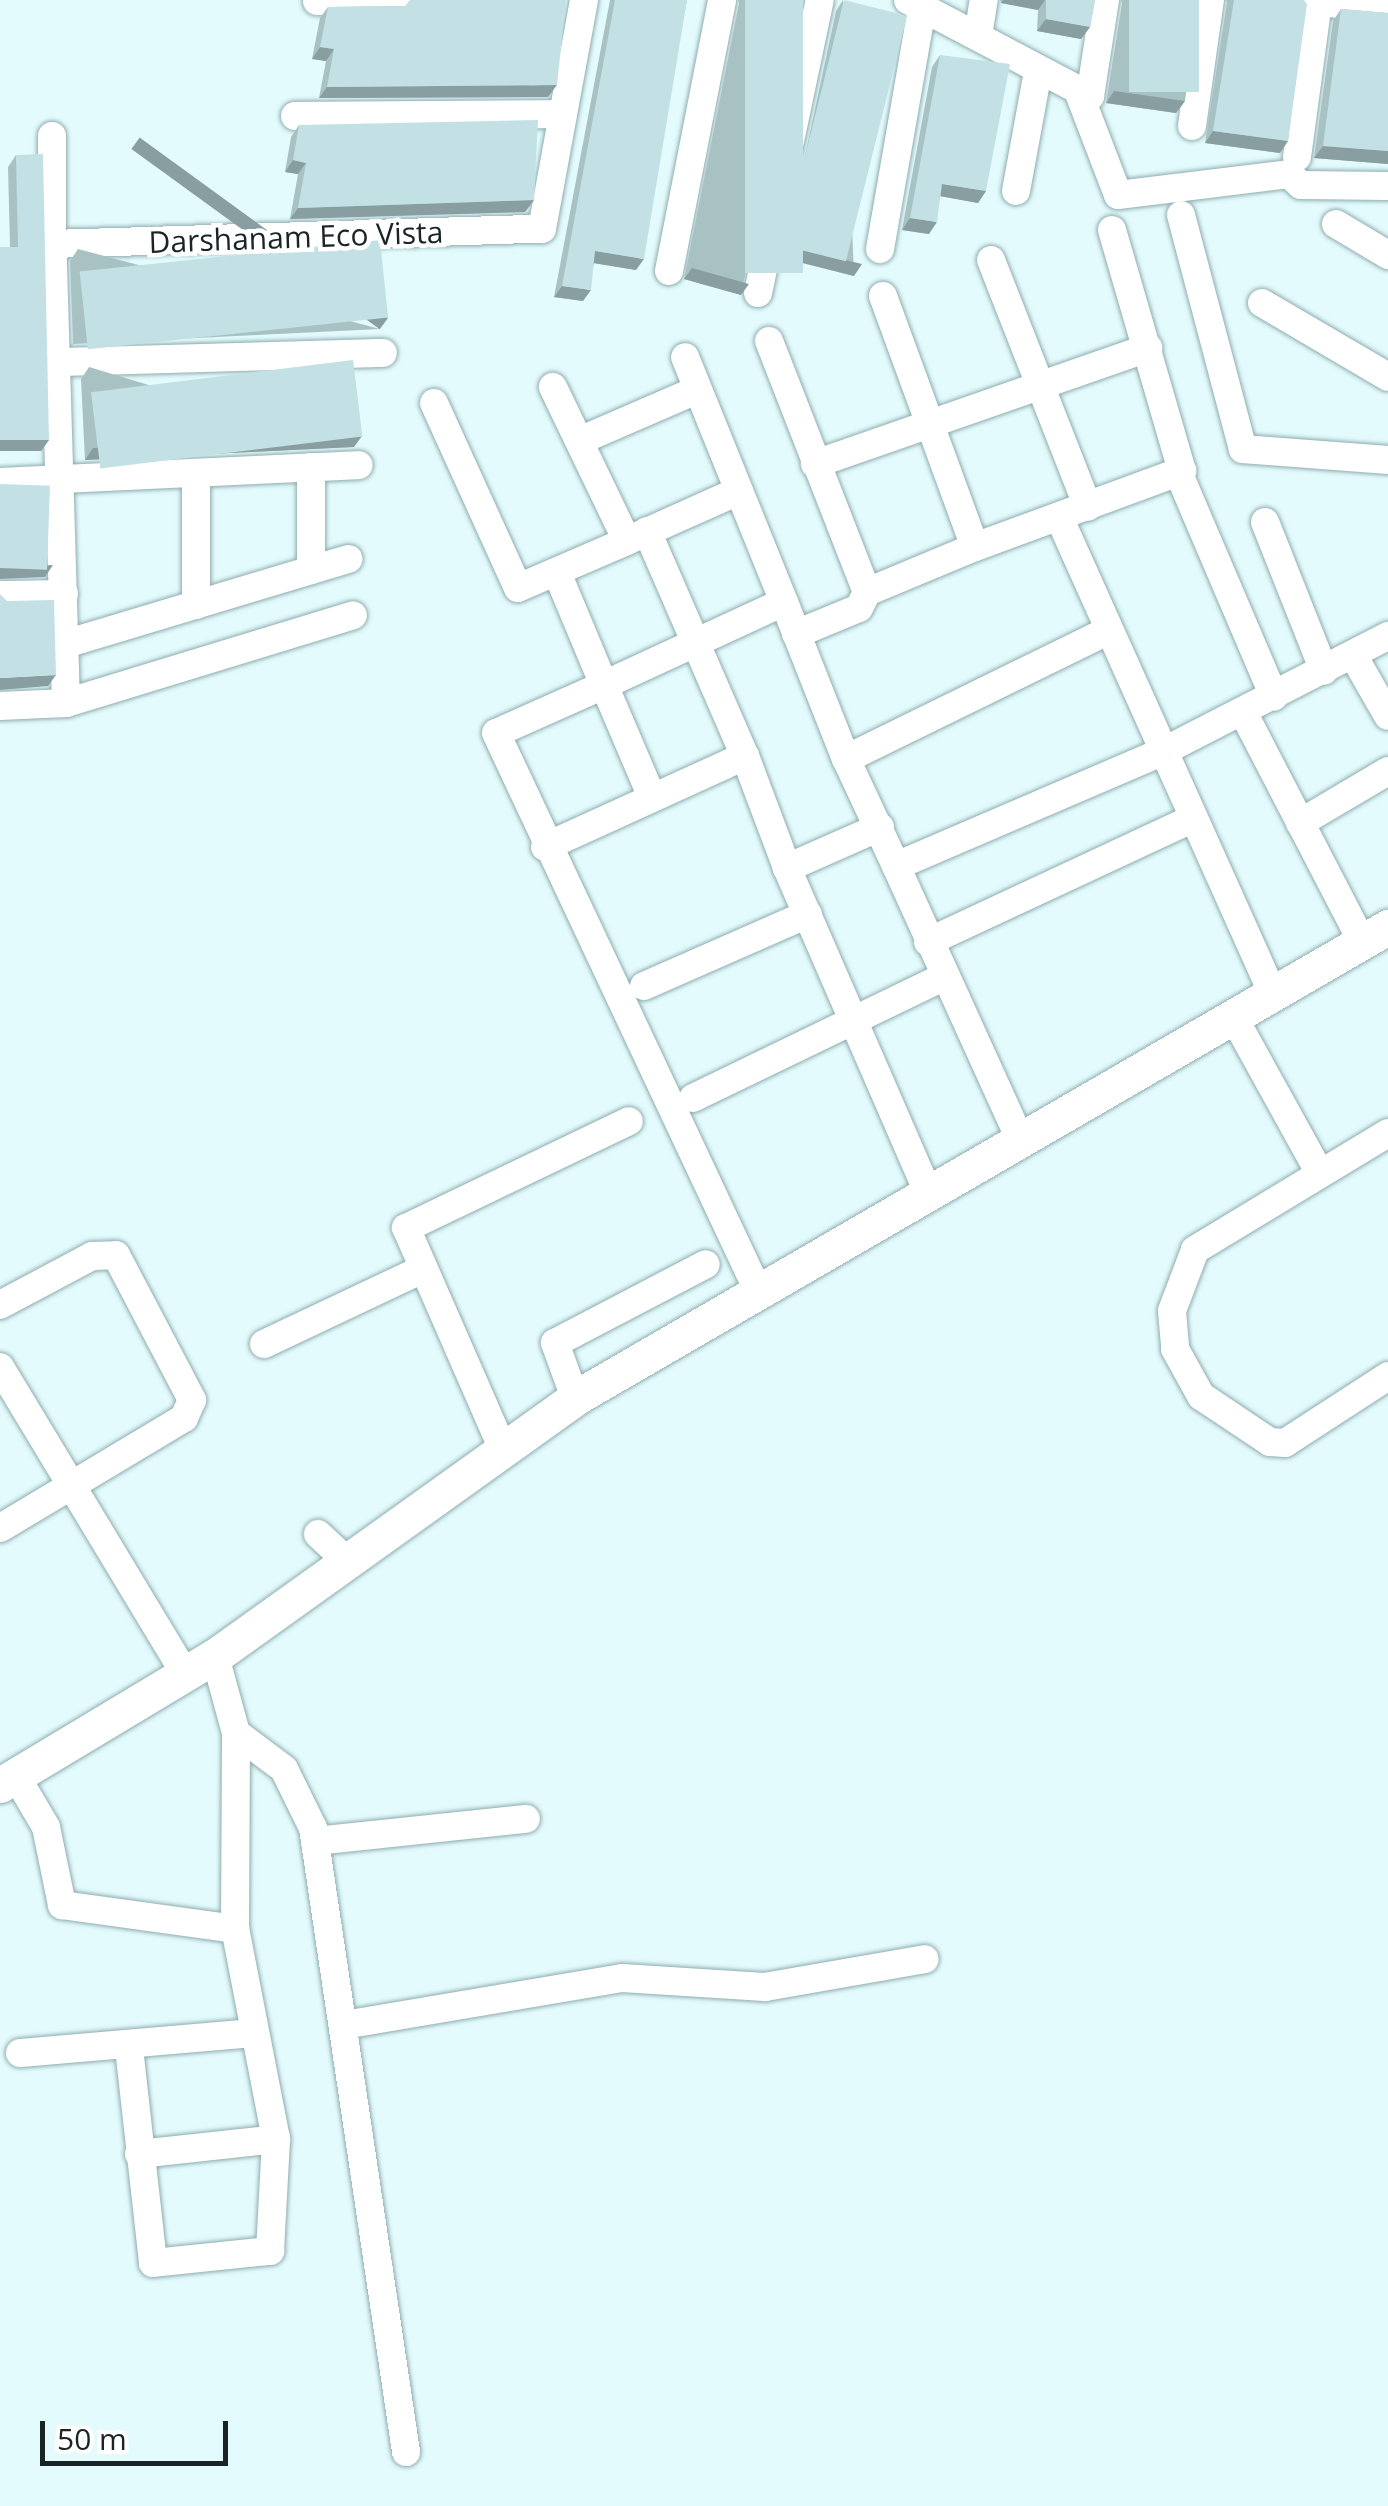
<!DOCTYPE html>
<style>
body{margin:0}
#map{position:relative;width:1388px;height:2506px;overflow:hidden;background:#e3fbfd;font-family:"Open Sans",sans-serif}
div>[style]{position:absolute}
[style*='--x']{left:calc(var(--x)*1px);top:calc(var(--y)*1px);width:calc(var(--w)*1px);rotate:calc(var(--a)*1deg)}
.roads{filter:drop-shadow(0 0 2px #8facaf) drop-shadow(0 0 2px #8facaf)}
.minor>*{height:28px;margin:-14px;padding:0 14px;transform-origin:14px;border-radius:14px;background:#fff}
.major>*{height:35px;margin:-17.5px;padding:0 17.5px;transform-origin:17.5px;border-radius:17.5px;background:#fff}
.wall>*{inset:0;background:#a8c2c4}
.shaded-wall>*{inset:0;background:#889ea0;transform-origin:0 0}
.building>*{inset:0;background:#c3e1e4;transform-origin:0 0}
span{translate:-50% -50%;white-space:nowrap;text-align:center;line-height:1.15;-webkit-text-stroke:9px #fff;paint-order:stroke}
.street-label{font-size:30px;color:#192425}
.scale{position:absolute;left:40px;top:2421px;width:188px;height:45px;box-sizing:border-box;border:5px solid #192425;border-top:0;padding-left:12px;font-size:30px;line-height:35px;white-space:nowrap;color:#192425;-webkit-text-stroke:8px #fff;paint-order:stroke}
</style>
<div id="map">
<div class="roads">
<div class="minor">
<i style="--x:908;--y:0;--w:206;--a:27.8"></i>
<i style="--x:1090;--y:96;--w:97;--a:-81.1"></i>
<i style="--x:1304;--y:0;--w:85;--a:6.8"></i>
<i style="--x:317;--y:1;--w:79;--a:-0.7"></i>
<i style="--x:978;--y:36;--w:36;--a:-81"></i>
<i style="--x:1080;--y:96;--w:106;--a:69"></i>
<i style="--x:1118;--y:195;--w:172;--a:-7"></i>
<i style="--x:1289;--y:174;--w:16;--a:43"></i>
<i style="--x:1301;--y:185;--w:87;--a:0.7"></i>
<i style="--x:295;--y:116;--w:268;--a:-0.4"></i>
<i style="--x:1192;--y:126;--w:127;--a:-81.9"></i>
<i style="--x:52;--y:136;--w:108;--a:90"></i>
<i style="--x:1297;--y:157;--w:156;--a:-82.3"></i>
<i style="--x:1016;--y:191;--w:122;--a:-79.6"></i>
<i style="--x:1181;--y:215;--w:242;--a:75.2"></i>
<i style="--x:1243;--y:449;--w:145;--a:4.3"></i>
<i style="--x:1336;--y:224;--w:61;--a:30.8"></i>
<i style="--x:880;--y:249;--w:245;--a:-80.1"></i>
<i style="--x:991;--y:260;--w:265;--a:68.6"></i>
<i style="--x:669;--y:271;--w:276;--a:-78.9"></i>
<i style="--x:758;--y:293;--w:299;--a:-78.1"></i>
<i style="--x:883;--y:296;--w:267;--a:69.9"></i>
<i style="--x:975;--y:547;--w:221;--a:-20.2"></i>
<i style="--x:1182;--y:471;--w:251;--a:-106.2"></i>
<i style="--x:1262;--y:303;--w:146;--a:30.4"></i>
<i style="--x:769;--y:341;--w:269;--a:68.7"></i>
<i style="--x:867;--y:592;--w:117;--a:-22.6"></i>
<i style="--x:57;--y:362;--w:326;--a:-1.6"></i>
<i style="--x:434;--y:403;--w:203;--a:65.6"></i>
<i style="--x:518;--y:588;--w:119;--a:-23.3"></i>
<i style="--x:627;--y:541;--w:171;--a:-115.7"></i>
<i style="--x:579;--y:441;--w:129;--a:-23.4"></i>
<i style="--x:815;--y:464;--w:353;--a:-19.2"></i>
<i style="--x:311;--y:467;--w:103;--a:90"></i>
<i style="--x:1179;--y:474;--w:242;--a:66.9"></i>
<i style="--x:0;--y:482;--w:359;--a:-2.7"></i>
<i style="--x:1059;--y:517;--w:521;--a:65.85"></i>
<i style="--x:1265;--y:522;--w:160;--a:68.4"></i>
<i style="--x:647;--y:531;--w:245;--a:66.5"></i>
<i style="--x:631;--y:539;--w:113;--a:-24.1"></i>
<i style="--x:558;--y:575;--w:119;--a:67.3"></i>
<i style="--x:604;--y:685;--w:198;--a:-24.8"></i>
<i style="--x:784;--y:602;--w:264;--a:-112"></i>
<i style="--x:0;--y:595;--w:64;--a:-0.9"></i>
<i style="--x:784;--y:602;--w:169;--a:68.5"></i>
<i style="--x:196;--y:605;--w:132;--a:-90"></i>
<i style="--x:796;--y:634;--w:68;--a:-22.4"></i>
<i style="--x:859;--y:608;--w:18;--a:-63"></i>
<i style="--x:65;--y:644;--w:296;--a:-16.7"></i>
<i style="--x:1353;--y:655;--w:70;--a:60.2"></i>
<i style="--x:66;--y:703;--w:300;--a:-17"></i>
<i style="--x:0;--y:706;--w:66;--a:-2.6"></i>
<i style="--x:66;--y:703;--w:459;--a:-91.7"></i>
<i style="--x:52;--y:244;--w:490;--a:-1.8"></i>
<i style="--x:542;--y:229;--w:233;--a:-79.6"></i>
<i style="--x:1244;--y:714;--w:257;--a:62.6"></i>
<i style="--x:651;--y:795;--w:120;--a:-113.1"></i>
<i style="--x:604;--y:685;--w:118;--a:156"></i>
<i style="--x:496;--y:733;--w:621;--a:64.84"></i>
<i style="--x:1300;--y:823;--w:102;--a:-30.6"></i>
<i style="--x:880;--y:827;--w:102;--a:156.2"></i>
<i style="--x:787;--y:868;--w:351;--a:66.5"></i>
<i style="--x:545;--y:847;--w:220;--a:-24.5"></i>
<i style="--x:745;--y:756;--w:120;--a:69.4"></i>
<i style="--x:896;--y:866;--w:118;--a:-115"></i>
<i style="--x:846;--y:759;--w:291;--a:-26.1"></i>
<i style="--x:928;--y:942;--w:291;--a:-25"></i>
<i style="--x:644;--y:986;--w:179;--a:-23.7"></i>
<i style="--x:1233;--y:1016;--w:178;--a:61.1"></i>
<i style="--x:693;--y:1098;--w:278;--a:-25.8"></i>
<i style="--x:1388;--y:1133;--w:226;--a:148.8"></i>
<i style="--x:1195;--y:1250;--w:65;--a:110.7"></i>
<i style="--x:1172;--y:1311;--w:38;--a:85"></i>
<i style="--x:1175;--y:1349;--w:54;--a:61"></i>
<i style="--x:1201;--y:1396;--w:83;--a:33.7"></i>
<i style="--x:1270;--y:1442;--w:15;--a:4"></i>
<i style="--x:1285;--y:1443;--w:123;--a:-33"></i>
<i style="--x:1019;--y:1137;--w:298;--a:-114.4"></i>
<i style="--x:896;--y:866;--w:292;--a:-23.2"></i>
<i style="--x:1164;--y:751;--w:252;--a:-27.2"></i>
<i style="--x:0;--y:1305;--w:104;--a:-28"></i>
<i style="--x:92;--y:1256;--w:24;--a:-2"></i>
<i style="--x:116;--y:1255;--w:164;--a:62.3"></i>
<i style="--x:192;--y:1400;--w:20;--a:114"></i>
<i style="--x:184;--y:1418;--w:214;--a:149.1"></i>
<i style="--x:264;--y:1344;--w:176;--a:-25.3"></i>
<i style="--x:0;--y:1367;--w:360;--a:58.9"></i>
<i style="--x:575;--y:1398;--w:59;--a:-110"></i>
<i style="--x:555;--y:1343;--w:170;--a:-27.6"></i>
<i style="--x:501;--y:1445;--w:237;--a:-113.6"></i>
<i style="--x:406;--y:1228;--w:247;--a:-25.6"></i>
<i style="--x:318;--y:1534;--w:38;--a:43"></i>
<i style="--x:236;--y:1733;--w:60;--a:36.9"></i>
<i style="--x:284;--y:1769;--w:66;--a:63.8"></i>
<i style="--x:313;--y:1828;--w:631;--a:81.52"></i>
<i style="--x:16;--y:1776;--w:59;--a:59.5"></i>
<i style="--x:46;--y:1827;--w:80;--a:78.4"></i>
<i style="--x:62;--y:1905;--w:175;--a:7.9"></i>
<i style="--x:315;--y:1841;--w:212;--a:-6"></i>
<i style="--x:344;--y:2025;--w:282;--a:-9.6"></i>
<i style="--x:622;--y:1978;--w:143;--a:3.6"></i>
<i style="--x:765;--y:1987;--w:162;--a:-9.9"></i>
<i style="--x:129;--y:2048;--w:216;--a:83.6"></i>
<i style="--x:153;--y:2263;--w:118;--a:-5.9"></i>
<i style="--x:270;--y:2251;--w:112;--a:-86.9"></i>
<i style="--x:276;--y:2139;--w:214;--a:-101"></i>
<i style="--x:235;--y:1929;--w:196;--a:-89.7"></i>
<i style="--x:236;--y:1733;--w:80;--a:-105.3"></i>
<i style="--x:20;--y:2053;--w:232;--a:-4.9"></i>
<i style="--x:139;--y:2154;--w:138;--a:-6.2"></i>
</div>
<div class="major">
<i style="--x:0;--y:1785;--w:251;--a:-31"></i>
<i style="--x:215;--y:1656;--w:443;--a:-35.6"></i>
<i style="--x:575;--y:1398;--w:940;--a:-30.09"></i>
</div>
</div>
<div class="wall">
<i style="clip-path:polygon(610px 0,687px 0,636px 270px,594px 263px,583px 301px,554px 297px)"></i>
<i style="clip-path:polygon(738px 0,803px 0,741px 295px,684px 279px,739px 3px)"></i>
<i style="clip-path:polygon(843px 0,854px 276px,783px 258px,836px 11px)"></i>
<i style="clip-path:polygon(1000px 0,1095px 0,1090px 27px,1081px 39px,1037px 31px,1038px 10px,1001px 3px)"></i>
<i style="clip-path:polygon(1121px 0,1199px 0,1185px 101px,1176px 113px,1106px 103px,1122px 3px)"></i>
<i style="clip-path:polygon(1226px 0,1304px 0,1288px 141px,1280px 153px,1205px 143px,1227px 2px)"></i>
<i style="clip-path:polygon(405px 6px,548px 97px,319px 98px,326px 61px,312px 59px,320px 18px,328px 7px)"></i>
<i style="clip-path:polygon(1341px 9px,1388px 13px,1388px 164px,1314px 158px,1333px 21px)"></i>
<i style="clip-path:polygon(940px 55px,986px 191px,978px 203px,940px 196px,929px 234px,902px 230px,932px 67px)"></i>
<i style="clip-path:polygon(299px 125px,534px 200px,525px 212px,290px 219px,298px 174px,285px 172px,291px 137px)"></i>
<i style="clip-path:polygon(16px 155px,49px 440px,41px 451px,0 451px,0 247px,10px 247px,8px 167px)"></i>
<i style="clip-path:polygon(78px 249px,380px 329px,73px 344px,70px 261px)"></i>
<i style="clip-path:polygon(89px 367px,354px 447px,85px 460px,81px 379px)"></i>
</div>
<div class="shaded-wall">
<i style="clip-path:polygon(1003px 0,1045px 0,1038px 10px,1001px 3px)"></i>
<i style="clip-path:polygon(1046px 19px,1090px 27px,1081px 39px,1037px 31px)"></i>
<i style="clip-path:polygon(320px 47px,334px 49px,326px 61px,312px 59px)"></i>
<i style="clip-path:polygon(557px 85px,548px 97px,319px 98px,327px 87px)"></i>
<i style="clip-path:polygon(1114px 91px,1185px 101px,1176px 113px,1106px 103px)"></i>
<i style="clip-path:polygon(1213px 131px,1288px 141px,1280px 153px,1205px 143px)"></i>
<i style="clip-path:polygon(1323px 146px,1388px 151px,1388px 164px,1314px 158px)"></i>
<i style="clip-path:polygon(293px 160px,306px 163px,298px 174px,285px 172px)"></i>
<i style="clip-path:polygon(942px 184px,986px 191px,978px 203px,934px 195px)"></i>
<i style="clip-path:polygon(534px 200px,525px 212px,290px 219px,298px 208px)"></i>
<i style="clip-path:polygon(910px 218px,937px 222px,929px 234px,902px 230px)"></i>
<i style="clip-path:polygon(791px 247px,862px 264px,854px 276px,783px 258px)"></i>
<i style="clip-path:polygon(595px 251px,644px 259px,636px 270px,587px 262px)"></i>
<i style="clip-path:polygon(692px 268px,749px 284px,741px 295px,684px 279px)"></i>
<i style="clip-path:polygon(562px 286px,591px 290px,583px 301px,554px 297px)"></i>
<i style="left:388px;top:318px;width:14px;height:307px;rotate:126deg"></i>
<i style="clip-path:polygon(362px 436px,354px 447px,85px 460px,93px 448px)"></i>
<i style="clip-path:polygon(0 440px,49px 440px,41px 451px,0 451px)"></i>
<i style="clip-path:polygon(53px 565px,45px 577px,0 579px,0 568px)"></i>
<i style="clip-path:polygon(56px 675px,48px 686px,0 690px,0 678px)"></i>
</div>
<div class="building">
<i style="clip-path:polygon(410px 0,566px 0,557px 85px,327px 87px,334px 49px,320px 47px,328px 7px,405px 6px)"></i>
<i style="clip-path:polygon(615px 0,687px 0,644px 259px,595px 251px,591px 290px,562px 286px)"></i>
<i style="left:745px;top:0;width:58px;height:273px"></i>
<i style="left:844px;top:0;width:65px;height:253px;rotate:14deg"></i>
<i style="clip-path:polygon(1046px 0,1095px 0,1090px 27px,1046px 19px)"></i>
<i style="left:1129px;top:0;width:70px;height:92px"></i>
<i style="clip-path:polygon(1234px 0,1304px 0,1307px 4px,1288px 141px,1213px 131px)"></i>
<i style="clip-path:polygon(1341px 9px,1388px 13px,1388px 151px,1323px 146px)"></i>
<i style="clip-path:polygon(940px 55px,1010px 64px,986px 191px,942px 184px,937px 222px,910px 218px)"></i>
<i style="clip-path:polygon(538px 120px,534px 200px,298px 208px,306px 163px,293px 160px,299px 125px)"></i>
<i style="clip-path:polygon(43px 154px,49px 440px,0 440px,0 247px,18px 247px,16px 155px)"></i>
<i style="left:380px;top:240px;width:78px;height:302px;rotate:84deg"></i>
<i style="left:353px;top:360px;width:77px;height:264px;rotate:83deg"></i>
<i style="left:0;top:484px;width:50px;height:84px;rotate:2deg"></i>
<i style="clip-path:polygon(0 594px,7px 601px,54px 600px,56px 675px,0 678px)"></i>
</div>
<div class="street-label">
<span style="left:296px;top:237px;rotate:-2deg">Darshanam Eco Vista</span>
</div>
<div class="scale">50 m</div>
</div>
